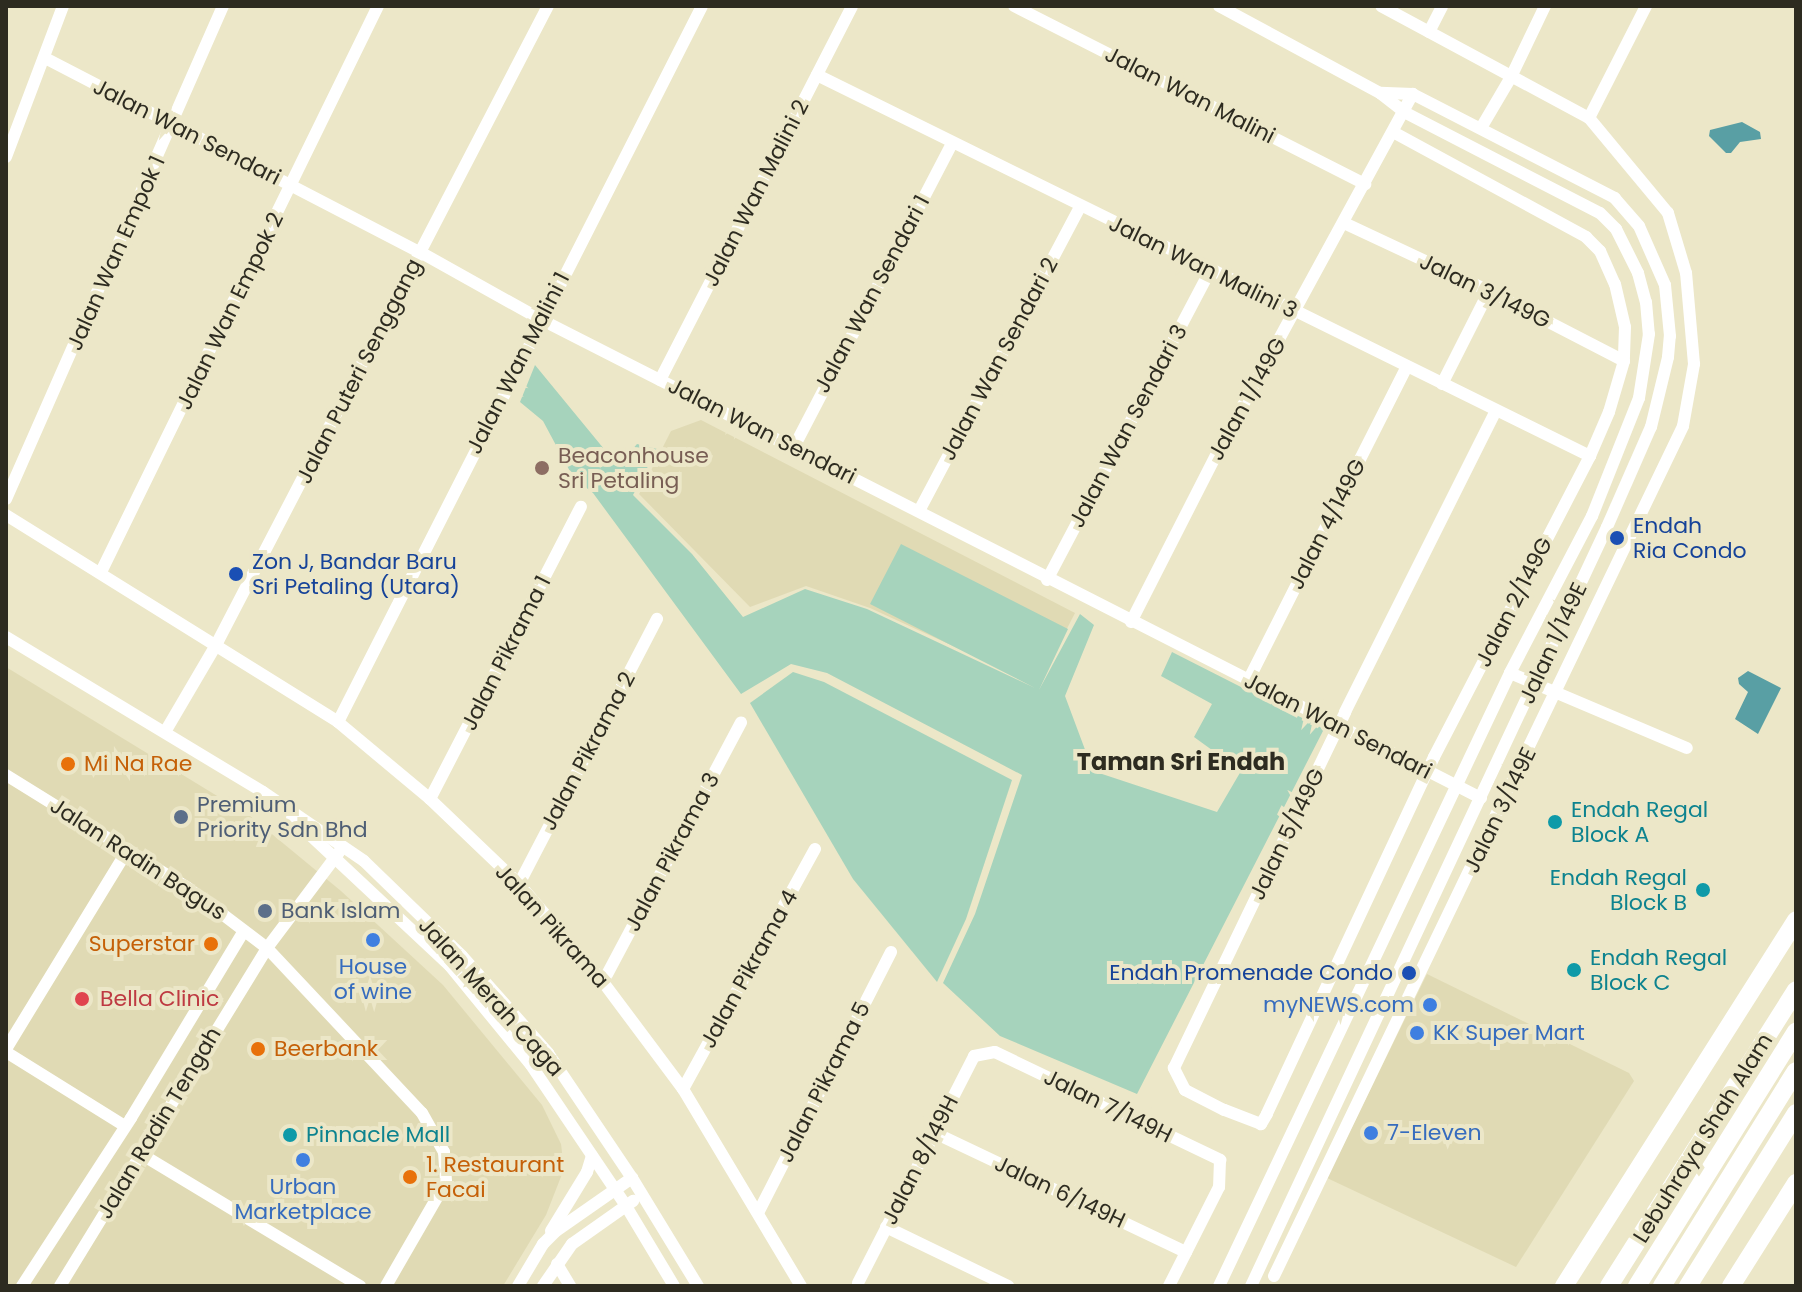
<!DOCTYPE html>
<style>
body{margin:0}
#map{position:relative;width:1802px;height:1292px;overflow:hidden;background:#ece7c8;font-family:Poppins,sans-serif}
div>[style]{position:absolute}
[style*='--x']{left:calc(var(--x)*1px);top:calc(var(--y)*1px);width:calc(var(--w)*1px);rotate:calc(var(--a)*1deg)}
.built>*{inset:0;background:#e0dab4}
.green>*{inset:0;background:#a6d3bc}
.water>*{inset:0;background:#599fa4}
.minor>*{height:12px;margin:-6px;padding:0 6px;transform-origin:6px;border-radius:6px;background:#fff}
.highway>*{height:18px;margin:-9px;padding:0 9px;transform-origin:9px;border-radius:9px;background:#fff}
.dots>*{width:22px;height:22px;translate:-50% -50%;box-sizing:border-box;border:4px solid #ece7c8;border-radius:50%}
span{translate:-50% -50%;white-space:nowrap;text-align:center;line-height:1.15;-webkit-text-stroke:8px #ece7c8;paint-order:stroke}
.street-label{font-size:22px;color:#2d2b20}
.education-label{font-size:22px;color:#785e54}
.left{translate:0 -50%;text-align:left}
.transit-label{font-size:22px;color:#164399}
.right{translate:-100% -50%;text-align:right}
.food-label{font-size:22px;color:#c56008}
.service-label{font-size:22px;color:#4e5e75}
.culture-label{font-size:22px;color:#0d838f}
.shop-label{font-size:22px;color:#366cbe}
.health-label{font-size:22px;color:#be3a42}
.neighbourhood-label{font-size:24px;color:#2d2b20;font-weight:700}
.frame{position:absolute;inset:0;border:8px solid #2d2b20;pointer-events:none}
</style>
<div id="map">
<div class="built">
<i style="clip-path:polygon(701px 420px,1075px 613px,1038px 685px,870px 608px,806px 586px,750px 607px,639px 494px,671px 431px)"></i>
<i style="clip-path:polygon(6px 667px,250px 816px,341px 891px,443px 985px,542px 1105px,561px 1144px,564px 1169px,546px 1215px,503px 1286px,6px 1286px)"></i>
<i style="clip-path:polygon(1427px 974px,1629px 1073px,1634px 1081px,1516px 1267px,1327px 1178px)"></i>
</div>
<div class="green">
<i style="clip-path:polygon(535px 365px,618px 466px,637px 444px,657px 449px,633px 495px,692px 554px,743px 617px,805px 589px,867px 609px,1035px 688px,870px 604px,901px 544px,1068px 629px,1039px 690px,1080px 614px,1094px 625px,1065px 696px,1093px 771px,1217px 812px,1241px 771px,1194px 737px,1212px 704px,1161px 676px,1172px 652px,1324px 729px,1137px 1094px,1000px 1036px,943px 983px,975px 914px,1022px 775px,827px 673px,791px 664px,741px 694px,593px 493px,573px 477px,543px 421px,520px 402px)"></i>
<i style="clip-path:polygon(793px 672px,824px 682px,1012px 780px,966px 919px,937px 982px,853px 879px,750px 703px)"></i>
</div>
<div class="water">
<i style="clip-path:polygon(1742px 122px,1760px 132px,1761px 139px,1740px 142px,1731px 153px,1726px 153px,1709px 136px,1710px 130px)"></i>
<i style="clip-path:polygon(1748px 671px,1781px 688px,1758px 734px,1735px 719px,1748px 692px,1739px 684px,1738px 678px)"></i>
</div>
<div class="minor">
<i style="--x:1014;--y:6;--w:394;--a:26.9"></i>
<i style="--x:1219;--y:6;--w:183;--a:28.4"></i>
<i style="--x:1380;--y:93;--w:31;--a:38"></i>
<i style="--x:1404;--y:112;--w:220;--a:27.3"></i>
<i style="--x:1600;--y:213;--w:23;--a:45"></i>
<i style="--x:1616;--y:229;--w:49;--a:63.4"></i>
<i style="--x:1638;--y:273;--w:30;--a:75"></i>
<i style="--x:1646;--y:302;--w:32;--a:85"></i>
<i style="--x:1649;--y:334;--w:65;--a:98.9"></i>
<i style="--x:1639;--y:398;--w:127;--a:111.7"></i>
<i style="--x:1592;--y:516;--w:177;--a:117.6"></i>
<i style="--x:1510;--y:673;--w:679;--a:115.39"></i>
<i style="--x:1429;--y:32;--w:29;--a:-63"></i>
<i style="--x:45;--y:58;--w:422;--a:27.4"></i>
<i style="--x:420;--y:252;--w:137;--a:29.2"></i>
<i style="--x:540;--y:319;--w:1056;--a:26.98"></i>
<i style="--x:817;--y:75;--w:862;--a:26.24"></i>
<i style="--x:1589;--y:118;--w:126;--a:-63"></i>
<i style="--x:1481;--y:128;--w:59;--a:-59.5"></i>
<i style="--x:1511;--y:77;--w:79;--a:-64.4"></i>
<i style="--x:1393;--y:132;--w:220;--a:28.5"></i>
<i style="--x:1586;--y:237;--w:20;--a:45"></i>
<i style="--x:1600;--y:251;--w:36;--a:66"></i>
<i style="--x:1615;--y:284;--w:44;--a:76.9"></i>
<i style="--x:1625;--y:327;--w:34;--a:92"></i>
<i style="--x:1624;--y:361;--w:53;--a:106.4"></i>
<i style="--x:1609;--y:412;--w:48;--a:113.4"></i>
<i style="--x:1590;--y:456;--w:339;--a:117.4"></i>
<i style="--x:1434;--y:757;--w:394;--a:115.1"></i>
<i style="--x:1267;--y:1114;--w:12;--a:121"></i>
<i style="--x:1261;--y:1124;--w:40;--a:-159"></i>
<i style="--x:1224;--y:1110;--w:44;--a:-152.9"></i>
<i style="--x:1185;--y:1090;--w:25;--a:-117"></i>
<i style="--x:1174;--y:1068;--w:395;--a:-64.3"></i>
<i style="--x:1345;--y:712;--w:337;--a:-63.4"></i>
<i style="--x:6;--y:157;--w:161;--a:-69.3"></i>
<i style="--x:1344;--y:223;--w:160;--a:25.1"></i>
<i style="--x:1489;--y:291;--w:152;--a:27.4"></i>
<i style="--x:660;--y:380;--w:420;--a:-62.8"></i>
<i style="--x:1442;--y:384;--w:104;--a:-63.2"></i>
<i style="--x:794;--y:447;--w:343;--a:-62.5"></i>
<i style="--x:6;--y:499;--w:539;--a:-66.24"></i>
<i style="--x:919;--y:511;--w:344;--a:-62.1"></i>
<i style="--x:6;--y:515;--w:391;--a:31.9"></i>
<i style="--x:338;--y:722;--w:120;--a:39.9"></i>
<i style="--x:430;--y:799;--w:123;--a:43.7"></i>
<i style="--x:519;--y:884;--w:129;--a:49.4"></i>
<i style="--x:603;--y:982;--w:134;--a:53.2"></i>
<i style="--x:683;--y:1089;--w:230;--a:59.1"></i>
<i style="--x:101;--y:572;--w:630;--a:-63.92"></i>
<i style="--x:1047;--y:580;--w:349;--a:-62.2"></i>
<i style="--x:1131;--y:622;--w:192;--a:-63"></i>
<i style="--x:1218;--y:451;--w:407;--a:-61.4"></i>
<i style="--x:6;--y:637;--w:300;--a:31.1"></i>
<i style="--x:263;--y:792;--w:122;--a:34.3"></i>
<i style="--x:364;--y:861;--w:136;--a:44.1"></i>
<i style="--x:462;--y:956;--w:130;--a:48.4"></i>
<i style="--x:548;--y:1053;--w:151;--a:56.1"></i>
<i style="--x:632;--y:1178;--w:127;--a:58.6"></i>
<i style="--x:1510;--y:673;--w:192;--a:23"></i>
<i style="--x:1248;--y:681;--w:351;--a:-63.2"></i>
<i style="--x:338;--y:722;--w:803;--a:-63.05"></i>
<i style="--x:165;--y:732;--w:101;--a:-59.6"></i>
<i style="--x:216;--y:645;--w:720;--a:-62.55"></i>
<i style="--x:6;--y:775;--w:214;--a:31.8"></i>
<i style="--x:188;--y:888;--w:99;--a:37.2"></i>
<i style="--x:267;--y:948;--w:226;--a:46.8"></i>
<i style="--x:422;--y:1113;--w:45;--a:60.6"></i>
<i style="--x:444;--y:1152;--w:30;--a:86"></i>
<i style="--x:446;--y:1182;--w:120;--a:120"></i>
<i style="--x:430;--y:799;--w:329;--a:-62.7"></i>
<i style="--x:292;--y:818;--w:216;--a:43.1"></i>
<i style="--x:450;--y:966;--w:128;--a:50.7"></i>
<i style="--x:531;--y:1065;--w:170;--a:56"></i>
<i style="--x:626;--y:1206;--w:93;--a:59"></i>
<i style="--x:519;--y:884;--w:299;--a:-62.5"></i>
<i style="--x:603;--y:982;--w:294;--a:-62"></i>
<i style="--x:6;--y:1049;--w:234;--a:-58.6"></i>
<i style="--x:6;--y:1052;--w:140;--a:31.9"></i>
<i style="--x:683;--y:1089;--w:274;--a:-61.2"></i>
<i style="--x:935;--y:1133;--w:278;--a:25.4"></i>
<i style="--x:141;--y:1154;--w:256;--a:31.1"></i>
<i style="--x:758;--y:1213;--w:293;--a:-63"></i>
<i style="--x:886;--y:1227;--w:136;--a:25.8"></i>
<i style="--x:551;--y:1231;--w:69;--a:-58.6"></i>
<i style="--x:587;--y:1172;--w:17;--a:-73"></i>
<i style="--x:557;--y:1264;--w:26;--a:59"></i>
<i style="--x:1274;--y:1276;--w:943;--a:-64.3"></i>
<i style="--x:1683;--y:426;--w:63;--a:-79.9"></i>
<i style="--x:1694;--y:364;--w:91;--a:-95"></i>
<i style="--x:1686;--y:273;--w:63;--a:-106.7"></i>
<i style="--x:1668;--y:213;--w:124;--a:-129.7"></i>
<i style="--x:1589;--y:118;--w:236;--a:-151.7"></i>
<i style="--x:858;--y:1283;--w:255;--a:-62.9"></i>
<i style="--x:974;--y:1056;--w:21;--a:-11"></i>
<i style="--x:995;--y:1052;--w:250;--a:25.6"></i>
<i style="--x:1220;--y:1160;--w:27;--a:92"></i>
<i style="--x:1219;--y:1187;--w:111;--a:116.8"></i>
<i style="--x:22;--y:1286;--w:200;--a:-57"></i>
<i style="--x:131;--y:1118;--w:218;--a:-58.9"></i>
<i style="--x:60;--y:1286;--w:396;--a:-58.5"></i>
<i style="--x:267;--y:948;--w:120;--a:-53.1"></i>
<i style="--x:518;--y:1286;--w:49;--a:-59.2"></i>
<i style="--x:543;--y:1244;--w:18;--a:-45"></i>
<i style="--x:556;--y:1231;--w:93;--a:-34.9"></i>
<i style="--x:543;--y:1286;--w:51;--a:-55.4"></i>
<i style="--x:572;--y:1244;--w:75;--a:-35.2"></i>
<i style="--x:1251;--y:1286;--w:838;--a:-64.87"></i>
<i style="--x:1607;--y:527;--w:109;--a:-66.3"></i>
<i style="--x:1651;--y:427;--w:72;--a:-76.3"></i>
<i style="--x:1668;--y:357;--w:21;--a:-85"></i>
<i style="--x:1670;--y:336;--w:51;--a:-95.6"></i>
<i style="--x:1665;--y:285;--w:64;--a:-113.8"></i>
<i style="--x:1639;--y:226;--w:37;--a:-131"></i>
<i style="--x:1615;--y:198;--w:227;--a:-152.8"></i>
<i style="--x:1413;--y:94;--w:33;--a:-178"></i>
</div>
<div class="highway">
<i style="--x:1564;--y:1286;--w:433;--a:-57.6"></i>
<i style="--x:1609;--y:1286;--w:350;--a:-57.7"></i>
<i style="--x:1637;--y:1286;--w:300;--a:-58"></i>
<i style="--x:1662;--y:1286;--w:253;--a:-58.1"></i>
<i style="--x:1688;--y:1286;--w:204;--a:-58"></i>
<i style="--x:1731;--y:1286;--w:122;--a:-57.7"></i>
</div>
<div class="dots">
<i style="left:542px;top:468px;background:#8d6e63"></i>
<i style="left:1617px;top:538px;background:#1a4fb4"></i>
<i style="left:236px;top:574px;background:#1a4fb4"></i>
<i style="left:68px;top:764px;background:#e8710a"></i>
<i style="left:181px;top:817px;background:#5c6f8a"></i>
<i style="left:1555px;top:822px;background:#0f9aa8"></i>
<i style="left:1703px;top:890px;background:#0f9aa8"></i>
<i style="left:265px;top:911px;background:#5c6f8a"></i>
<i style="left:373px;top:940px;background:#3f7fe0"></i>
<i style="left:211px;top:944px;background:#e8710a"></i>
<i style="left:1574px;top:970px;background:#0f9aa8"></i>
<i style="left:1409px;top:973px;background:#1a4fb4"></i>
<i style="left:82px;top:999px;background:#e0444e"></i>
<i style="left:1430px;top:1005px;background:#3f7fe0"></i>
<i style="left:1417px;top:1033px;background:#3f7fe0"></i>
<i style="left:258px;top:1049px;background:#e8710a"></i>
<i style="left:1371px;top:1133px;background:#3f7fe0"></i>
<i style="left:290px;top:1135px;background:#0f9aa8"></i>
<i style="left:303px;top:1160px;background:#3f7fe0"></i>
<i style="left:410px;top:1177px;background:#e8710a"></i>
</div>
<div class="street-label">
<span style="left:1190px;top:95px;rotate:27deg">Jalan Wan Malini</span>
<span style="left:187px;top:132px;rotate:27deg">Jalan Wan Sendari</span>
<span style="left:756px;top:193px;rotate:-63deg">Jalan Wan Malini 2</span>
<span style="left:116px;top:253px;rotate:-66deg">Jalan Wan Empok 1</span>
<span style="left:1203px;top:267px;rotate:26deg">Jalan Wan Malini 3</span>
<span style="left:1485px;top:291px;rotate:26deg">Jalan 3/149G</span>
<span style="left:872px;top:294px;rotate:-62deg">Jalan Wan Sendari 1</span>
<span style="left:230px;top:311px;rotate:-64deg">Jalan Wan Empok 2</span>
<span style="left:999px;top:359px;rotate:-62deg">Jalan Wan Sendari 2</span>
<span style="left:518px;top:363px;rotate:-63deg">Jalan Wan Malini 1</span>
<span style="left:359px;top:371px;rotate:-63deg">Jalan Puteri Senggang</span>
<span style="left:1247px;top:399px;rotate:-61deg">Jalan 1/149G</span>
<span style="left:1128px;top:426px;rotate:-62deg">Jalan Wan Sendari 3</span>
<span style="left:762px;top:431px;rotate:27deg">Jalan Wan Sendari</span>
<span style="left:1327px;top:524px;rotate:-63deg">Jalan 4/149G</span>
<span style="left:1514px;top:602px;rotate:-63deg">Jalan 2/149G</span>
<span style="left:1553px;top:643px;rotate:-65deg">Jalan 1/149E</span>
<span style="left:506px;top:653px;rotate:-63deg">Jalan Pikrama 1</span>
<span style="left:1338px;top:726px;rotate:27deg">Jalan Wan Sendari</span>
<span style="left:588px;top:751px;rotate:-62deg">Jalan Pikrama 2</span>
<span style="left:1500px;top:810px;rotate:-64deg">Jalan 3/149E</span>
<span style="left:1287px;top:834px;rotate:-64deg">Jalan 5/149G</span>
<span style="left:672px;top:852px;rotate:-62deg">Jalan Pikrama 3</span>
<span style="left:138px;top:859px;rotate:33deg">Jalan Radin Bagus</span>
<span style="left:552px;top:926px;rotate:48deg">Jalan Pikrama</span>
<span style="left:749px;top:969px;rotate:-61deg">Jalan Pikrama 4</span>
<span style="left:491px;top:997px;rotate:48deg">Jalan Merah Caga</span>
<span style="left:824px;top:1082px;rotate:-63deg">Jalan Pikrama 5</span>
<span style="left:1108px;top:1106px;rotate:26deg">Jalan 7/149H</span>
<span style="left:159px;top:1123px;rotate:-59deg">Jalan Radin Tengah</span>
<span style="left:1703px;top:1138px;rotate:-58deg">Lebuhraya Shah Alam</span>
<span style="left:920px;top:1160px;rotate:-63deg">Jalan 8/149H</span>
<span style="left:1060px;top:1192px;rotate:25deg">Jalan 6/149H</span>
</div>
<div class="education-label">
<span class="left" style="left:558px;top:468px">Beaconhouse<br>Sri Petaling</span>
</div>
<div class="transit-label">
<span class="left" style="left:1633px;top:538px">Endah<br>Ria Condo</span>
<span class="left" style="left:252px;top:574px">Zon J, Bandar Baru<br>Sri Petaling (Utara)</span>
<span class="right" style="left:1393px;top:973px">Endah Promenade Condo</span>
</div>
<div class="food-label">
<span class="left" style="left:84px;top:764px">Mi Na Rae</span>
<span class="right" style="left:195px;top:944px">Superstar</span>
<span class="left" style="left:274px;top:1049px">Beerbank</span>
<span class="left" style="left:426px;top:1177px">1. Restaurant<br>Facai</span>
</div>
<div class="service-label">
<span class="left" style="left:197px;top:817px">Premium<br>Priority Sdn Bhd</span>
<span class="left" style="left:281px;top:911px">Bank Islam</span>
</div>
<div class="culture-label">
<span class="left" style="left:1571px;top:822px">Endah Regal<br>Block A</span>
<span class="right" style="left:1687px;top:890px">Endah Regal<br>Block B</span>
<span class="left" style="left:1590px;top:970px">Endah Regal<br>Block C</span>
<span class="left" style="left:306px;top:1135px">Pinnacle Mall</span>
</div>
<div class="shop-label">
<span style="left:373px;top:979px">House<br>of wine</span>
<span class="right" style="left:1414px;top:1005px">myNEWS.com</span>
<span class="left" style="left:1433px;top:1033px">KK Super Mart</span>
<span class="left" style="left:1387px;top:1133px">7-Eleven</span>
<span style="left:303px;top:1199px">Urban<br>Marketplace</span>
</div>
<div class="health-label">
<span class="left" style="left:100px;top:999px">Bella Clinic</span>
</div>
<div class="neighbourhood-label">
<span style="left:1181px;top:762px">Taman Sri Endah</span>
</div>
<div class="frame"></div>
</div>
